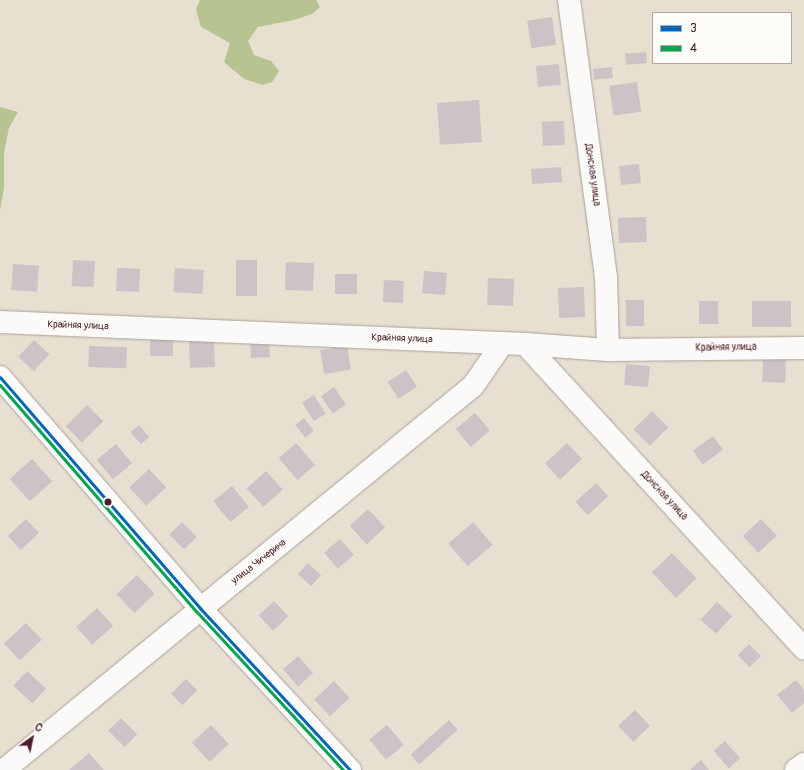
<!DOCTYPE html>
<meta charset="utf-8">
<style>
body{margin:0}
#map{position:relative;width:804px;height:770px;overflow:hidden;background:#e7e0d1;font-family:Pangolin,sans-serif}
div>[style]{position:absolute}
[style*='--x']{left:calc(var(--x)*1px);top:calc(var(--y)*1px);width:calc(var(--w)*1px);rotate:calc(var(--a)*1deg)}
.forest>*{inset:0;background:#b8c392}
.building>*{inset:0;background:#cdc2c6;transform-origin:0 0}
.roads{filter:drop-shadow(0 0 1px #aaa19a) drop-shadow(0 0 1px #aaa19a)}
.minor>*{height:22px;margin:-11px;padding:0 11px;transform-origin:11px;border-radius:11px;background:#fbfaf8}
.bus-1>*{height:3px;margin:-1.5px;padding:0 1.5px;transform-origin:1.5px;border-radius:1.5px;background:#0065bd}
.bus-2>*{height:3px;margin:-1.5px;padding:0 1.5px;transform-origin:1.5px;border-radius:1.5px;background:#00a651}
.dots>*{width:11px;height:11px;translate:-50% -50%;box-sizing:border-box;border:2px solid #fdfcf7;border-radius:50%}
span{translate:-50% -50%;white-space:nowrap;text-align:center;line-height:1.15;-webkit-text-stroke:3.5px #fdfcf7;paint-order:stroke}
.street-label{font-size:10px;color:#4a1f2b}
.legend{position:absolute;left:652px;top:12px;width:140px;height:52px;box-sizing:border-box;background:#fdfcf7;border:1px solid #b5a4a5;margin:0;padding:5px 7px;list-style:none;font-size:12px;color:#4a1f2b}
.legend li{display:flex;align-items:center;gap:8px;height:20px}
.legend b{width:20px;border:1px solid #b5a4a5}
.north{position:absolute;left:12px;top:718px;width:40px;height:40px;-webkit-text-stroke:3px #fdfcf7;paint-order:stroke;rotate:33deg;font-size:11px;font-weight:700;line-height:16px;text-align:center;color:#4a1f2b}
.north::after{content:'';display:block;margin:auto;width:14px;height:18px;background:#4a1f2b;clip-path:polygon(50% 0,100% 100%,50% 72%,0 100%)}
</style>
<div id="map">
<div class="forest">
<i style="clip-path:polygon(200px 0,316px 0,320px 7px,312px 14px,294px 20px,258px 27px,248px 41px,254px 55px,271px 61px,279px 71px,272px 82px,263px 85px,244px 79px,224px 62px,230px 43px,201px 27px,196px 9px)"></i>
<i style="clip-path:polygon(0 107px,18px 112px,9px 128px,4px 153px,4px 188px,0 210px)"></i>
</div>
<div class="building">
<i style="left:552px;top:17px;width:28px;height:25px;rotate:82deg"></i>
<i style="left:646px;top:52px;width:11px;height:21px;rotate:85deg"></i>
<i style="left:559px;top:64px;width:21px;height:23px;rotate:85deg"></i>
<i style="left:612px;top:67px;width:11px;height:19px;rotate:85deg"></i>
<i style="left:637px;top:82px;width:30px;height:28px;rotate:82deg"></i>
<i style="left:479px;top:100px;width:42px;height:42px;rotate:86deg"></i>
<i style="left:564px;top:121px;width:24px;height:22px;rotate:88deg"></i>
<i style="left:639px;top:164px;width:19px;height:20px;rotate:84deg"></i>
<i style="left:561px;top:167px;width:15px;height:30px;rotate:86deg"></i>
<i style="left:646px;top:217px;width:25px;height:28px;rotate:88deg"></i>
<i style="left:73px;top:260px;width:22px;height:26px;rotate:3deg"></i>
<i style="left:236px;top:260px;width:21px;height:36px"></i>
<i style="left:286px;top:262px;width:28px;height:28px;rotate:2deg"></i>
<i style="left:13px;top:264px;width:26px;height:26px;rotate:4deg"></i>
<i style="left:117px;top:268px;width:23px;height:23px;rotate:2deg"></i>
<i style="left:175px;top:268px;width:29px;height:24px;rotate:4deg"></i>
<i style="left:424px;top:271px;width:23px;height:22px;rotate:5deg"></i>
<i style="left:335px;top:274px;width:22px;height:20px"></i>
<i style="left:488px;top:278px;width:26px;height:27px;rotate:2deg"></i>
<i style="left:384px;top:280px;width:20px;height:22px;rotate:3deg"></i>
<i style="left:584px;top:287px;width:30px;height:26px;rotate:88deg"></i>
<i style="left:626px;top:300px;width:18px;height:26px"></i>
<i style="left:699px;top:301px;width:19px;height:23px"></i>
<i style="left:752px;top:301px;width:39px;height:26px"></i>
<i style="left:150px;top:337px;width:23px;height:19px"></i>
<i style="left:269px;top:339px;width:18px;height:19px;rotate:87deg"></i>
<i style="left:34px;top:340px;width:21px;height:23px;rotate:43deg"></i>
<i style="left:214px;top:340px;width:27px;height:25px;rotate:88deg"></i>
<i style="left:89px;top:346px;width:38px;height:21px;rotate:2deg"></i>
<i style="left:347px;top:346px;width:24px;height:27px;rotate:81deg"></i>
<i style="left:763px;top:358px;width:23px;height:24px;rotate:2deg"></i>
<i style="left:626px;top:364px;width:24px;height:21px;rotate:5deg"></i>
<i style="left:406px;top:370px;width:20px;height:22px;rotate:57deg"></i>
<i style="left:334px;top:387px;width:21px;height:16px;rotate:55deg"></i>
<i style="left:314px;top:395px;width:22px;height:14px;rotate:58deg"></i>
<i style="left:87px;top:405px;width:23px;height:30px;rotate:45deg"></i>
<i style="left:652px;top:411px;width:23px;height:26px;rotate:45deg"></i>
<i style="left:475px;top:413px;width:23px;height:25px;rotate:50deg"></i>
<i style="left:304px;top:418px;width:16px;height:11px;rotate:52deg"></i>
<i style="left:139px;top:425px;width:16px;height:11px;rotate:50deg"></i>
<i style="left:713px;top:436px;width:17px;height:25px;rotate:54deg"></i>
<i style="left:296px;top:443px;width:29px;height:23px;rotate:49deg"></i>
<i style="left:567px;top:443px;width:22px;height:30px;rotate:47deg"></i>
<i style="left:116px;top:444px;width:25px;height:25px;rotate:50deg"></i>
<i style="left:32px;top:459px;width:30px;height:30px;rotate:48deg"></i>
<i style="left:149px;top:469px;width:25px;height:27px;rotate:47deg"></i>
<i style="left:266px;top:471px;width:25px;height:26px;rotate:48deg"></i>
<i style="left:596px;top:483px;width:18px;height:28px;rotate:47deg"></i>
<i style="left:232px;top:486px;width:27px;height:24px;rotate:51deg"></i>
<i style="left:368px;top:509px;width:25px;height:25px;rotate:47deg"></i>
<i style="left:26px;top:519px;width:19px;height:25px;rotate:47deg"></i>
<i style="left:761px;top:519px;width:23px;height:25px;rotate:47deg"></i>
<i style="left:182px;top:522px;width:21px;height:18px;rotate:45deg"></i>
<i style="left:473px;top:522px;width:30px;height:33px;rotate:49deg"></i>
<i style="left:340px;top:539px;width:21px;height:21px;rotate:49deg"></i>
<i style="left:672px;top:553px;width:35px;height:28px;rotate:46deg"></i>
<i style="left:308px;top:563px;width:18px;height:15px;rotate:43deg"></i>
<i style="left:137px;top:575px;width:26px;height:28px;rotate:47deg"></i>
<i style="left:274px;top:601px;width:21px;height:21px;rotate:47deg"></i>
<i style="left:717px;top:602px;width:21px;height:24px;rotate:43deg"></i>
<i style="left:97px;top:608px;width:24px;height:28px;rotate:48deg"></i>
<i style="left:26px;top:623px;width:23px;height:30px;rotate:47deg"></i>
<i style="left:749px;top:644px;width:17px;height:16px;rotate:45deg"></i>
<i style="left:298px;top:656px;width:23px;height:20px;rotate:49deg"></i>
<i style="left:27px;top:671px;width:26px;height:20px;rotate:43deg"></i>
<i style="left:186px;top:679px;width:16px;height:21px;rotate:45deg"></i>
<i style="clip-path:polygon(796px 680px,804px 690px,804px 703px,792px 713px,777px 695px)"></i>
<i style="left:334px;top:681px;width:23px;height:27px;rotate:47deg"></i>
<i style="left:635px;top:710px;width:22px;height:23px;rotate:47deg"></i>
<i style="left:121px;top:718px;width:23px;height:18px;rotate:45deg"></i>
<i style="left:449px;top:720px;width:13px;height:52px;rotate:48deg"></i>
<i style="left:211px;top:725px;width:26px;height:26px;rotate:47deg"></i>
<i style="left:387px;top:725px;width:26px;height:23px;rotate:50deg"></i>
<i style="left:725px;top:741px;width:23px;height:15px;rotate:49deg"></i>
<i style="clip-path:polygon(89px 753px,104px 770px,69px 770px)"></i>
<i style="clip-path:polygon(701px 760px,709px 770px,690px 770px)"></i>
</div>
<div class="roads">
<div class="minor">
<i style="--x:569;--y:0;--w:279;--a:82.4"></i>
<i style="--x:606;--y:277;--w:73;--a:88.4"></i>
<i style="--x:0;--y:322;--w:525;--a:2.4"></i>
<i style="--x:525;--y:344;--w:83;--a:4.1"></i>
<i style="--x:608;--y:350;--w:196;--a:-0.6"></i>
<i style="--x:525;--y:344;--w:413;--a:47.5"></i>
<i style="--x:0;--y:377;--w:306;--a:49.1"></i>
<i style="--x:200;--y:608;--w:221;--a:47.2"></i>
<i style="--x:4;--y:770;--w:606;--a:-39.31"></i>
<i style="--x:473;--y:386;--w:51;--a:-55.4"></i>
<i style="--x:796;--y:770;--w:10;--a:-37"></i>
</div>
</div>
<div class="bus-1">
<i style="--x:0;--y:377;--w:306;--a:49.1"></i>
<i style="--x:200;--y:608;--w:221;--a:47.2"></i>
</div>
<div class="bus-2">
<i style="--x:0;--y:385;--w:299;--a:49.1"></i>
<i style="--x:196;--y:611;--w:217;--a:47.2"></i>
</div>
<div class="dots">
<i style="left:108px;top:502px;background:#4a1f2b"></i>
</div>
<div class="street-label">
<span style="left:592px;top:175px;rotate:82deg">Донская улица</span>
<span style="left:78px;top:326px;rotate:2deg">Крайняя улица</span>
<span style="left:402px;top:339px;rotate:2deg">Крайняя улица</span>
<span style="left:726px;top:348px;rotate:-1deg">Крайняя улица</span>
<span style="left:664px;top:496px;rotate:47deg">Донская улица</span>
<span style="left:259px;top:562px;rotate:-38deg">улица Чичерина</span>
</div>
<ul class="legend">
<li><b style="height:5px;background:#0065bd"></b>3</li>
<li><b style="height:5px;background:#00a651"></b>4</li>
</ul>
<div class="north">С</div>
</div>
